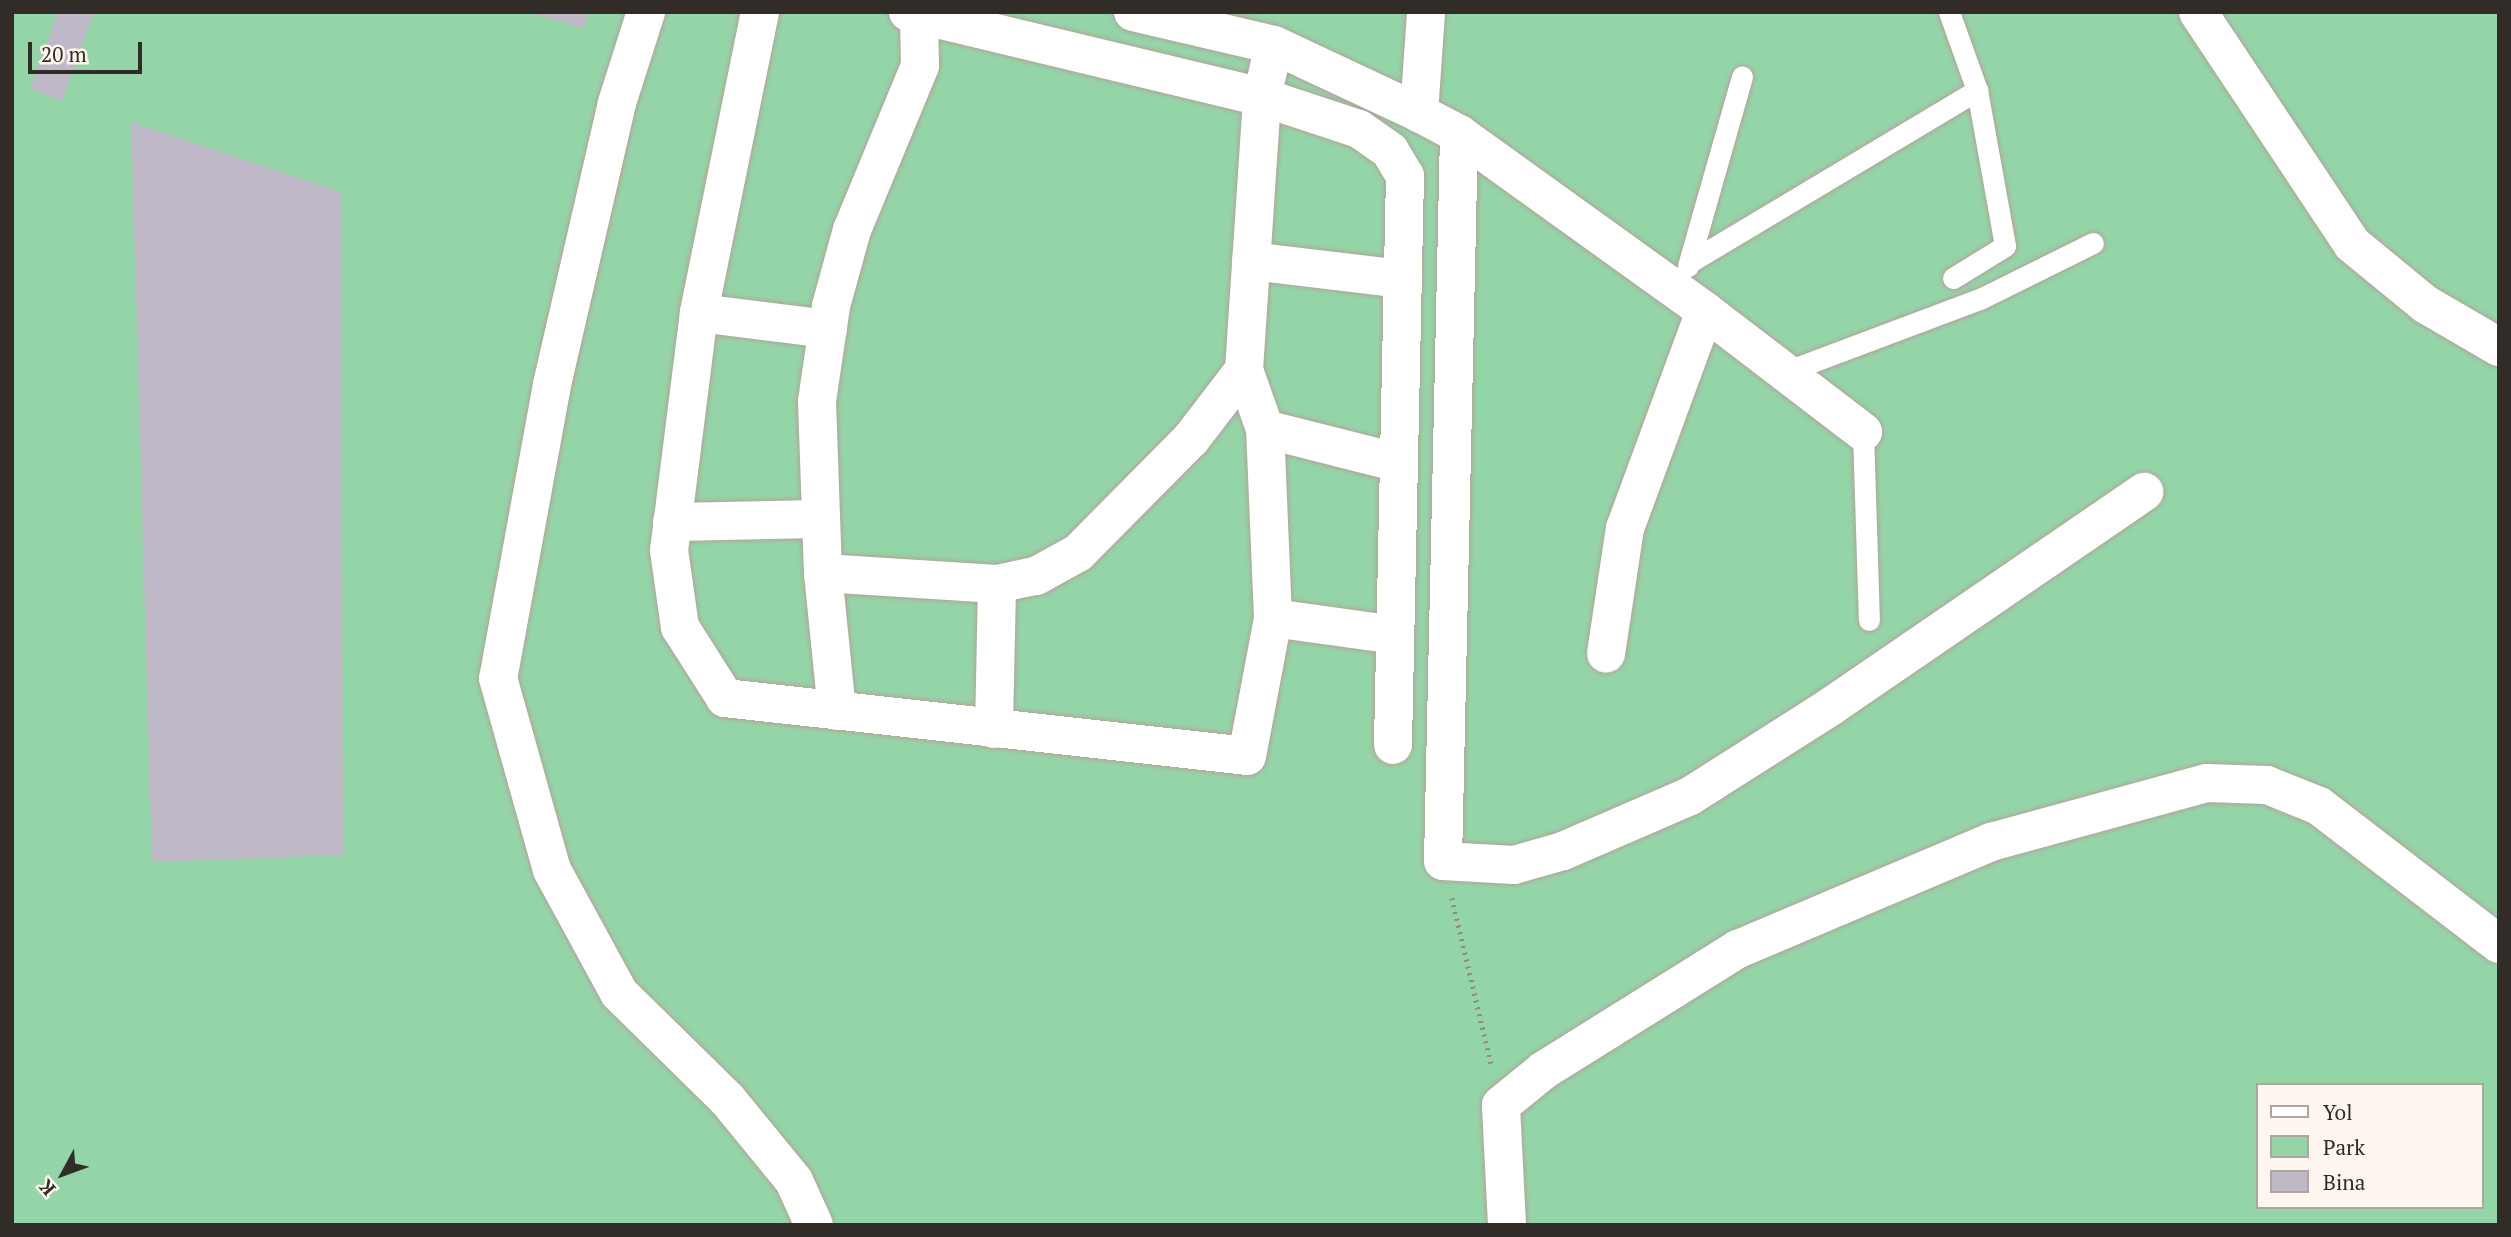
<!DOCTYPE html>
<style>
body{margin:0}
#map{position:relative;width:2511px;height:1237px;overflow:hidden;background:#f6e8dc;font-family:"PT Serif",serif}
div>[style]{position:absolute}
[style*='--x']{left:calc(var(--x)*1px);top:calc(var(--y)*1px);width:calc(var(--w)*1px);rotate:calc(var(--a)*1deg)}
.green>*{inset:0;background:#94d5a8}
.building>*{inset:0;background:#beb8c7}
.path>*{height:4.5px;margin-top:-2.25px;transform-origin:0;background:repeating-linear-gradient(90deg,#928981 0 2px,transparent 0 7px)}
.roads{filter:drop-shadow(0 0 2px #b1a498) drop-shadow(0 0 2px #b1a498)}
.lane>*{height:21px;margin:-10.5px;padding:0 10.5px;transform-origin:10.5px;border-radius:10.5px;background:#fff}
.street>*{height:38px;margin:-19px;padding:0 19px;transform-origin:19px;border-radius:19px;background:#fff}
span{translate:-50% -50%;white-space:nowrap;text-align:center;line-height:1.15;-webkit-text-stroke:6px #fff7ef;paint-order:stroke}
.frame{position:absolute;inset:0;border:14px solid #312c27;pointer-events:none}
.legend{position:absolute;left:2256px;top:1083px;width:228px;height:126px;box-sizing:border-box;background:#fff7ef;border:2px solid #ada69f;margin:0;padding:9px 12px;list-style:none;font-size:21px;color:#312c27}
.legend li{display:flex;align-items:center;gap:14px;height:35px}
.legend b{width:35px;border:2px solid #ada69f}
.north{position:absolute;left:28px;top:1139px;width:70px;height:70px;-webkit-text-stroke:5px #fff7ef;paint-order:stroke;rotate:229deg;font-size:19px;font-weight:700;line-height:28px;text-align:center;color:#312c27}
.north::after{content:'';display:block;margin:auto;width:24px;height:32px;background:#312c27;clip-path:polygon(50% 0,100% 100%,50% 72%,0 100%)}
.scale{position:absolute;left:28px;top:42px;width:114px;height:32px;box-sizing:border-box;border:4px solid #312c27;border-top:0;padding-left:9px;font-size:21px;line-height:24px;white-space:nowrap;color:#312c27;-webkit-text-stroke:5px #fff7ef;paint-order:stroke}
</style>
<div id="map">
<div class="green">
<i style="clip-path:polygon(evenodd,12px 12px,2499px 12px,2499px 1225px,12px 1225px,12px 12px,2257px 1085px,2481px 1085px,2481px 1207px,2257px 1207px,2257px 1085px)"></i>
</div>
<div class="building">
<i style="clip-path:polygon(58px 12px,94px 12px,62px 101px,30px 89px)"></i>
<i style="clip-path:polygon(529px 12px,588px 12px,583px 29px)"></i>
<i style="clip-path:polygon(131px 122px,341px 192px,343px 855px,152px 862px)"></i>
</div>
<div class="path">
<i style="--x:1452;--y:898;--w:170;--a:76.7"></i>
</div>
<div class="roads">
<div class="lane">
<i style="--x:1949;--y:12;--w:83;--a:70.3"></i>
<i style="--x:1977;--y:90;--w:158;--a:79.8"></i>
<i style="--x:2005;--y:246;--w:61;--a:148.4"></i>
<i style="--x:1690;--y:262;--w:335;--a:-30.9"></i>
<i style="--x:1688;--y:266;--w:197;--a:-74.1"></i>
<i style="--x:1788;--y:371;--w:205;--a:-20.6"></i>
<i style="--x:1980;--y:299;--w:126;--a:-26.4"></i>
<i style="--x:1863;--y:432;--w:188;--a:88.2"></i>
</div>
<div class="street">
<i style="--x:646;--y:12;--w:96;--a:107.7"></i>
<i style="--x:617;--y:103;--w:289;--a:103"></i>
<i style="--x:552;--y:385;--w:298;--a:100.4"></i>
<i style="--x:498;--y:678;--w:199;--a:74.3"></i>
<i style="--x:552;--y:870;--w:140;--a:61.4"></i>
<i style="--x:619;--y:993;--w:151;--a:44.5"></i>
<i style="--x:727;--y:1099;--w:106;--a:50.7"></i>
<i style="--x:794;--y:1181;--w:48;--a:65.6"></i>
<i style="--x:760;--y:12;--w:307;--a:101.5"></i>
<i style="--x:699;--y:313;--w:239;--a:97.2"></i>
<i style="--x:669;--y:550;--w:78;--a:81.9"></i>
<i style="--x:680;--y:627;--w:84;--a:57.6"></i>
<i style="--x:725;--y:698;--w:525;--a:6.34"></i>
<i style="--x:1247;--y:756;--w:140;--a:-79.3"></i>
<i style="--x:1273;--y:618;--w:189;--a:-92.4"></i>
<i style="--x:1265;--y:429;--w:63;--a:-109.6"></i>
<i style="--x:1244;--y:370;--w:274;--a:-86.2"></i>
<i style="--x:1262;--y:97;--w:53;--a:-77"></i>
<i style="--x:908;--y:12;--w:364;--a:13.5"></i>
<i style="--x:1262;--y:97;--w:102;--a:18.3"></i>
<i style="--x:1359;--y:129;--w:38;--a:35"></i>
<i style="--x:1390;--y:151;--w:29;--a:59"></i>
<i style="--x:1405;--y:176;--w:569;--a:91.21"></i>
<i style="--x:1133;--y:12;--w:145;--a:13.2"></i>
<i style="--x:1274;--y:45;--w:160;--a:25.1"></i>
<i style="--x:1419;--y:113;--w:45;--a:27.7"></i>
<i style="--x:1459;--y:134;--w:303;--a:35.7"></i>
<i style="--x:1705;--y:311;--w:231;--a:110.2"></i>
<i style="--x:1625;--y:528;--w:127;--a:98.6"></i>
<i style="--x:2198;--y:12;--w:278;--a:56.4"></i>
<i style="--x:2352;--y:244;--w:94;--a:39.4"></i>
<i style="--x:2425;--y:304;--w:86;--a:30.2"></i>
<i style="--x:1419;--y:113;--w:101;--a:-86"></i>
<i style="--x:1459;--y:134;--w:727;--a:91.26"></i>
<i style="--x:1443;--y:861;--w:71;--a:3.2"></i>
<i style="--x:1514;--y:865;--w:51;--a:-15.9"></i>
<i style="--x:1563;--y:851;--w:138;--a:-23.4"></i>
<i style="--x:1690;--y:796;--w:166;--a:-32.4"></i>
<i style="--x:1830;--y:707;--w:381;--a:-34.4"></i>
<i style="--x:1251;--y:261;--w:153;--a:6.8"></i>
<i style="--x:1705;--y:311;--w:199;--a:37.4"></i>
<i style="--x:699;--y:313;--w:130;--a:7.1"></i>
<i style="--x:1265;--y:429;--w:138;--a:14.2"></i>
<i style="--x:672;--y:522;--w:148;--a:-1.2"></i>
<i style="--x:823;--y:573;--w:174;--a:3.6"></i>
<i style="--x:997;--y:584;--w:40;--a:-12"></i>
<i style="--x:1036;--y:576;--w:48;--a:-28.7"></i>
<i style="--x:1078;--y:553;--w:161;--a:-45.3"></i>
<i style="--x:1191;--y:439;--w:87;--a:-52.5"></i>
<i style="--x:1273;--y:618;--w:123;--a:7.9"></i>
<i style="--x:837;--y:711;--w:139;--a:-95.8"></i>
<i style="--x:823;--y:573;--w:172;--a:-92"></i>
<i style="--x:817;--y:401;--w:96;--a:-81.6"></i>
<i style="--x:831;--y:306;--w:79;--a:-74.6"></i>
<i style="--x:852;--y:230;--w:178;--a:-67.5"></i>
<i style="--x:920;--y:66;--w:54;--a:-91.1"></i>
<i style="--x:994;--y:729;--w:145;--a:-88.8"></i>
<i style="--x:1507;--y:1225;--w:120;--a:-92.9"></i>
<i style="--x:1501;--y:1105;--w:55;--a:-39.1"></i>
<i style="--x:1544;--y:1070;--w:229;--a:-32"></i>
<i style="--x:1738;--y:949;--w:275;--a:-22.9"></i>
<i style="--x:1991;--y:842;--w:223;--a:-15.3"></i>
<i style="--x:2206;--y:783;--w:61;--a:1.9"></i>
<i style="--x:2267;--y:785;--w:56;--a:22"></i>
<i style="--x:2319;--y:806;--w:227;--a:37.5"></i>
</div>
</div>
<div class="frame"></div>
<ul class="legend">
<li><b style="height:9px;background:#fff"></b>Yol</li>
<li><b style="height:19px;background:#94d5a8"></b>Park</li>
<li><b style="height:19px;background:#beb8c7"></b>Bina</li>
</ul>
<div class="north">K</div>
<div class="scale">20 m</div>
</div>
